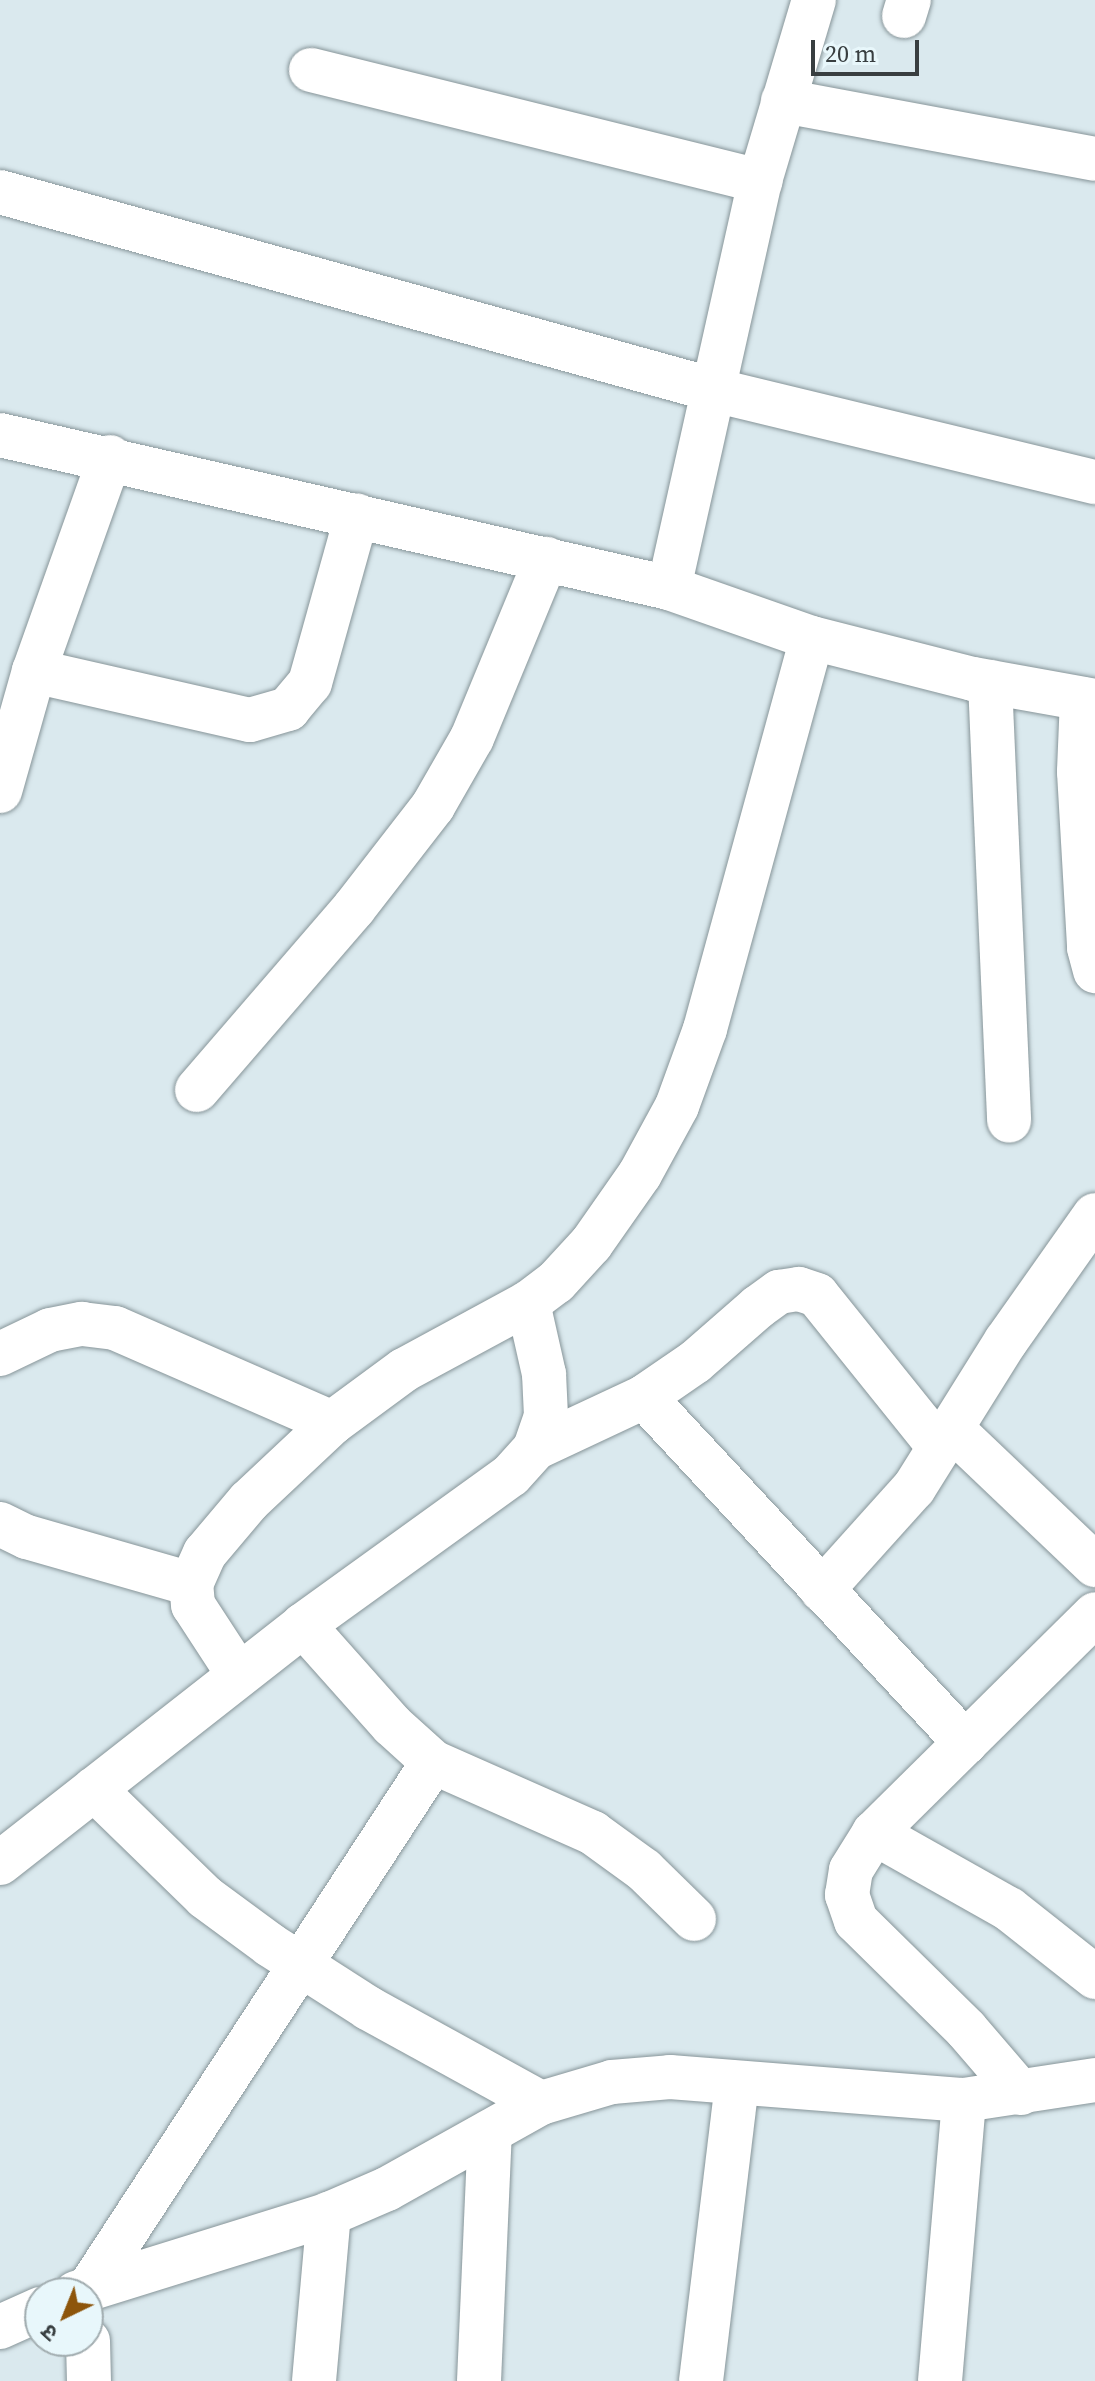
<!DOCTYPE html>
<meta charset="utf-8">
<style>
body{margin:0}
#map{position:relative;width:1095px;height:2381px;overflow:hidden;background:#dae9ee;font-family:"Source Serif 4","Noto Sans Devanagari",serif}
div>[style]{position:absolute}
[style*='--x']{left:calc(var(--x)*1px);top:calc(var(--y)*1px);width:calc(var(--w)*1px);rotate:calc(var(--a)*1deg)}
.roads{filter:drop-shadow(0 0 2px #879599) drop-shadow(0 0 2px #879599)}
.minor>*{height:44px;margin:-22px;padding:0 22px;transform-origin:22px;border-radius:22px;background:#fff}
span{translate:-50% -50%;white-space:nowrap;text-align:center;line-height:1.15;-webkit-text-stroke:6px #e8f7fb;paint-order:stroke}
.north{position:absolute;left:24px;top:2277px;width:80px;height:80px;box-sizing:border-box;background:#e8f7fb;border:2px solid #a2adb0;border-radius:50%;rotate:223deg;font-size:22px;font-weight:700;line-height:32px;text-align:center;color:#383e40}
.north::after{content:'';display:block;margin:auto;width:28px;height:36px;background:#8d550b;clip-path:polygon(50% 0,100% 100%,50% 72%,0 100%)}
.scale{position:absolute;left:811px;top:40px;width:108px;height:36px;box-sizing:border-box;border:4px solid #383e40;border-top:0;padding-left:10px;font-size:24px;line-height:28px;white-space:nowrap;color:#383e40;-webkit-text-stroke:6px #e8f7fb;paint-order:stroke}
</style>
<div id="map">
<div class="roads">
<div class="minor">
<i style="--x:904;--y:16;--w:17;--a:-73"></i>
<i style="--x:311;--y:70;--w:463;--a:13.9"></i>
<i style="--x:783;--y:101;--w:317;--a:10.5"></i>
<i style="--x:0;--y:192;--w:741;--a:15.5"></i>
<i style="--x:714;--y:390;--w:392;--a:13.6"></i>
<i style="--x:0;--y:435;--w:686;--a:12.88"></i>
<i style="--x:669;--y:588;--w:151;--a:19.3"></i>
<i style="--x:812;--y:638;--w:166;--a:14.3"></i>
<i style="--x:973;--y:679;--w:124;--a:10.2"></i>
<i style="--x:669;--y:588;--w:417;--a:-77.4"></i>
<i style="--x:760;--y:181;--w:189;--a:-73.4"></i>
<i style="--x:34;--y:671;--w:221;--a:12.8"></i>
<i style="--x:250;--y:720;--w:40;--a:-16"></i>
<i style="--x:288;--y:709;--w:34;--a:-50"></i>
<i style="--x:310;--y:683;--w:174;--a:-74.4"></i>
<i style="--x:990;--y:682;--w:439;--a:87.5"></i>
<i style="--x:1082;--y:699;--w:73;--a:92.4"></i>
<i style="--x:1079;--y:772;--w:176;--a:86.7"></i>
<i style="--x:1089;--y:948;--w:24;--a:75"></i>
<i style="--x:0;--y:791;--w:125;--a:-74.2"></i>
<i style="--x:34;--y:671;--w:227;--a:-70.4"></i>
<i style="--x:197;--y:1090;--w:240;--a:-49.2"></i>
<i style="--x:354;--y:908;--w:129;--a:-52.2"></i>
<i style="--x:433;--y:806;--w:78;--a:-60.2"></i>
<i style="--x:472;--y:738;--w:194;--a:-67.5"></i>
<i style="--x:0;--y:1354;--w:55;--a:-25.6"></i>
<i style="--x:50;--y:1330;--w:33;--a:-11"></i>
<i style="--x:82;--y:1324;--w:33;--a:7"></i>
<i style="--x:115;--y:1328;--w:237;--a:23.6"></i>
<i style="--x:644;--y:1397;--w:472;--a:47.1"></i>
<i style="--x:951;--y:1428;--w:199;--a:43.6"></i>
<i style="--x:535;--y:1448;--w:120;--a:-25.1"></i>
<i style="--x:644;--y:1397;--w:62;--a:-34.5"></i>
<i style="--x:695;--y:1362;--w:84;--a:-41.1"></i>
<i style="--x:758;--y:1307;--w:26;--a:-36"></i>
<i style="--x:779;--y:1292;--w:20;--a:-9"></i>
<i style="--x:799;--y:1289;--w:19;--a:18"></i>
<i style="--x:817;--y:1295;--w:195;--a:51.2"></i>
<i style="--x:0;--y:1524;--w:30;--a:26"></i>
<i style="--x:27;--y:1537;--w:171;--a:16"></i>
<i style="--x:822;--y:1590;--w:137;--a:-48"></i>
<i style="--x:914;--y:1488;--w:173;--a:-58"></i>
<i style="--x:1006;--y:1341;--w:154;--a:-54.8"></i>
<i style="--x:303;--y:1625;--w:134;--a:48.3"></i>
<i style="--x:392;--y:1725;--w:55;--a:42.1"></i>
<i style="--x:433;--y:1762;--w:175;--a:23.9"></i>
<i style="--x:593;--y:1833;--w:63;--a:36"></i>
<i style="--x:644;--y:1870;--w:70;--a:44.4"></i>
<i style="--x:238;--y:1674;--w:82;--a:-123.1"></i>
<i style="--x:193;--y:1605;--w:21;--a:-95"></i>
<i style="--x:191;--y:1584;--w:34;--a:-66"></i>
<i style="--x:205;--y:1553;--w:68;--a:-49.8"></i>
<i style="--x:249;--y:1501;--w:114;--a:-43.2"></i>
<i style="--x:332;--y:1423;--w:89;--a:-36.4"></i>
<i style="--x:404;--y:1370;--w:141;--a:-28.4"></i>
<i style="--x:528;--y:1303;--w:35;--a:-37"></i>
<i style="--x:556;--y:1282;--w:52;--a:-47.4"></i>
<i style="--x:591;--y:1244;--w:85;--a:-55"></i>
<i style="--x:640;--y:1174;--w:77;--a:-61.4"></i>
<i style="--x:677;--y:1106;--w:82;--a:-70"></i>
<i style="--x:705;--y:1029;--w:405;--a:-74.7"></i>
<i style="--x:94;--y:1789;--w:155;--a:44.2"></i>
<i style="--x:205;--y:1897;--w:81;--a:36.4"></i>
<i style="--x:270;--y:1945;--w:117;--a:32.7"></i>
<i style="--x:368;--y:2008;--w:197;--a:28.8"></i>
<i style="--x:874;--y:1833;--w:155;--a:29.4"></i>
<i style="--x:1009;--y:1909;--w:110;--a:38.3"></i>
<i style="--x:0;--y:1863;--w:385;--a:-38.1"></i>
<i style="--x:303;--y:1625;--w:256;--a:-35.8"></i>
<i style="--x:511;--y:1475;--w:36;--a:-48"></i>
<i style="--x:535;--y:1448;--w:34;--a:-71"></i>
<i style="--x:546;--y:1416;--w:42;--a:-92.7"></i>
<i style="--x:544;--y:1374;--w:73;--a:-102.7"></i>
<i style="--x:1021;--y:2093;--w:84;--a:-130.7"></i>
<i style="--x:966;--y:2029;--w:154;--a:-135.5"></i>
<i style="--x:856;--y:1921;--w:28;--a:-109"></i>
<i style="--x:847;--y:1895;--w:25;--a:-81"></i>
<i style="--x:851;--y:1870;--w:44;--a:-58.1"></i>
<i style="--x:874;--y:1833;--w:311;--a:-44.7"></i>
<i style="--x:76;--y:2293;--w:265;--a:-17.3"></i>
<i style="--x:329;--y:2214;--w:63;--a:-23.3"></i>
<i style="--x:387;--y:2189;--w:176;--a:-29.2"></i>
<i style="--x:541;--y:2103;--w:74;--a:-16.5"></i>
<i style="--x:612;--y:2082;--w:58;--a:-4.9"></i>
<i style="--x:670;--y:2077;--w:295;--a:4.5"></i>
<i style="--x:964;--y:2100;--w:133;--a:-8.7"></i>
<i style="--x:86;--y:2293;--w:634;--a:-56.84"></i>
<i style="--x:0;--y:2327;--w:44;--a:-24.2"></i>
<i style="--x:88;--y:2341;--w:40;--a:88.6"></i>
<i style="--x:314;--y:2381;--w:168;--a:-84.9"></i>
<i style="--x:479;--y:2381;--w:249;--a:-87.5"></i>
<i style="--x:701;--y:2381;--w:299;--a:-83.1"></i>
<i style="--x:940;--y:2381;--w:282;--a:-85.1"></i>
</div>
</div>
<div class="north">उ</div>
<div class="scale">20 m</div>
</div>
